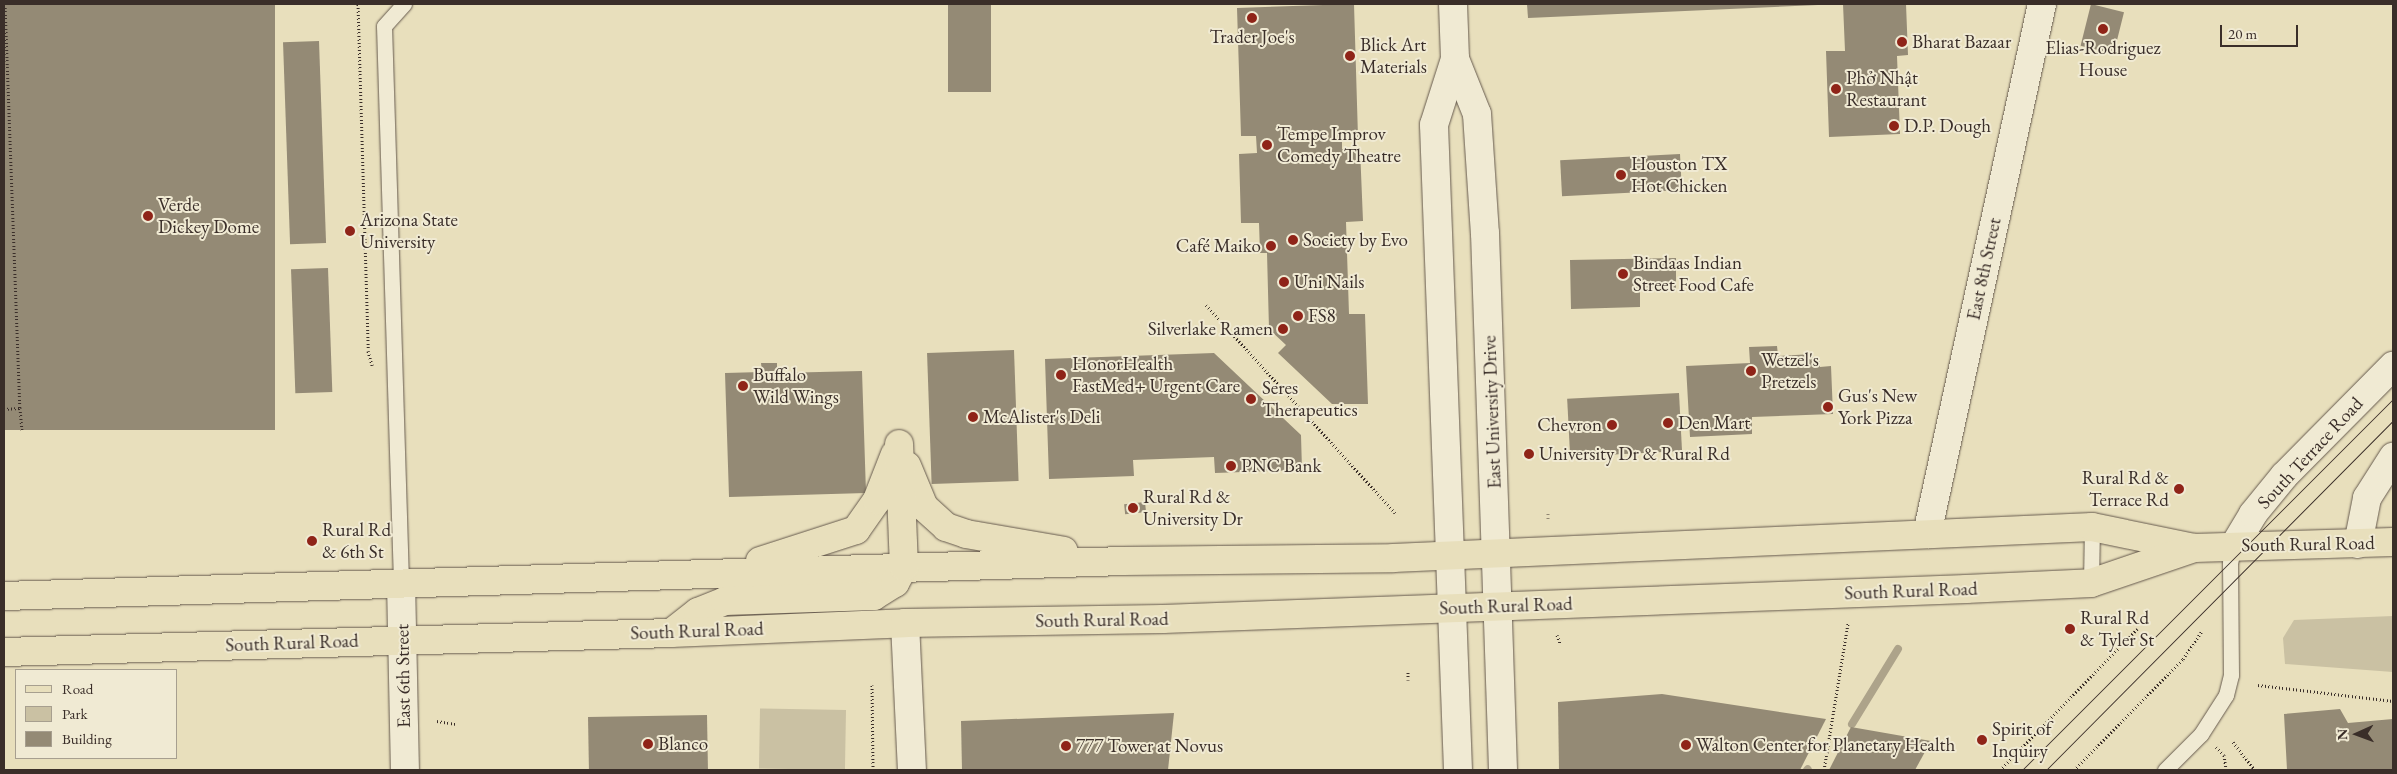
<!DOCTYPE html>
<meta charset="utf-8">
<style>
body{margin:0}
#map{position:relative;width:2397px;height:774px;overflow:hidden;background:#e8dfbc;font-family:"EB Garamond",serif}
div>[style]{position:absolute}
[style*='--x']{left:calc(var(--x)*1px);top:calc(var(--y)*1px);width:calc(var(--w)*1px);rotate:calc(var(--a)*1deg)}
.green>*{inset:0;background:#cac1a3;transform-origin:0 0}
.stream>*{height:8px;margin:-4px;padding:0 4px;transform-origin:4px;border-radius:4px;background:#ada38a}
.building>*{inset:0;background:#948a75;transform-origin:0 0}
.path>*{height:3px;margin-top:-1.5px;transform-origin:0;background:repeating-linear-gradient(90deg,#3a2e29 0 1px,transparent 0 3.5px)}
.roads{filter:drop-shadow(0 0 1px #665a4e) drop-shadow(0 0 1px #665a4e)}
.lane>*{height:15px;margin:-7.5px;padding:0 7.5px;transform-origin:7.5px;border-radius:7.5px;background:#f0ead3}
.street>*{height:28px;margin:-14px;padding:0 14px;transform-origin:14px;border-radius:14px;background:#f0ead3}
.secondary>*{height:28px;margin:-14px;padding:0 14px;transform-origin:14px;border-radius:14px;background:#f0ead3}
.primary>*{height:28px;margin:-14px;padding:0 14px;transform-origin:14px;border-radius:14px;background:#e8dfbc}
.tram>*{height:1px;margin:-0.5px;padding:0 0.5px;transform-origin:0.5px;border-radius:0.5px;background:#3a2e29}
.dots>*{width:14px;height:14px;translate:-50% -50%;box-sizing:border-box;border:2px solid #f0ead3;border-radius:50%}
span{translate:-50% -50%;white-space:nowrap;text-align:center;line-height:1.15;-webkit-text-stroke:4px #f0ead3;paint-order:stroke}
.poi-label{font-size:19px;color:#3a2e29}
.left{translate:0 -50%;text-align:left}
.right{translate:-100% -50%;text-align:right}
.street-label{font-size:19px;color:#3a2e29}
.frame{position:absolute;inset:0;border:5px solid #3a2e29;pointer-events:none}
.legend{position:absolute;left:15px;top:669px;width:162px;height:90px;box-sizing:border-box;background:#f0ead3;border:1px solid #a79f8f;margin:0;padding:6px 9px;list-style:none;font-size:15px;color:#3a2e29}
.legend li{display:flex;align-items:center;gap:10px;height:25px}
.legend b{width:25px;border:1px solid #a79f8f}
.north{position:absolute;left:2332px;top:709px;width:50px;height:50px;-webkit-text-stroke:4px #f0ead3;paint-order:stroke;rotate:268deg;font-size:14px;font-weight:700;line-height:20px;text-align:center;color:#3a2e29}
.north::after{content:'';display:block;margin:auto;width:18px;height:22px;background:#3a2e29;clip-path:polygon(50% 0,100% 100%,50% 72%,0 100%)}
.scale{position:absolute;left:2220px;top:25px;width:78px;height:22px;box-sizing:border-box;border:2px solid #3a2e29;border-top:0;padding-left:6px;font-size:15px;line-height:18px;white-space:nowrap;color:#3a2e29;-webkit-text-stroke:4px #f0ead3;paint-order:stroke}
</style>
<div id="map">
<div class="green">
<i style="clip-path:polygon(2393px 616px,2393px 672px,2285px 664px,2283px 638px,2294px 620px)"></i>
<i style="left:846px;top:710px;width:60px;height:86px;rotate:91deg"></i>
</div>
<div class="stream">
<i style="--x:1852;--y:724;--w:88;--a:-58.5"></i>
<i style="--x:1807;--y:770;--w:1;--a:-45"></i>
</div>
<div class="building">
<i style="left:4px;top:4px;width:271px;height:426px"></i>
<i style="left:948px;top:4px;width:43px;height:88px"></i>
<i style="clip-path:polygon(1354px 4px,1358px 137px,1342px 138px,1342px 149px,1360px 148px,1363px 221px,1346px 222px,1349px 314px,1365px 314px,1368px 404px,1332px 404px,1278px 353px,1286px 345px,1269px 329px,1267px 253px,1260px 253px,1259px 223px,1241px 223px,1239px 154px,1257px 153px,1256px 136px,1241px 136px,1237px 8px)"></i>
<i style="clip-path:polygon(1527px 4px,1818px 4px,1818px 5px,1528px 18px)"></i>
<i style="clip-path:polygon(1843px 4px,1906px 4px,1908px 55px,1897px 56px,1900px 134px,1829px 137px,1826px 51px,1845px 51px)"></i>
<i style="left:2091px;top:4px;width:34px;height:43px;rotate:14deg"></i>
<i style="left:319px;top:41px;width:202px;height:36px;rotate:88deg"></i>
<i style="left:1680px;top:154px;width:36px;height:120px;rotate:87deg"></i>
<i style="clip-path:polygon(1676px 258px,1676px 288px,1640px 289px,1640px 307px,1571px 309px,1570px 260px)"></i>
<i style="left:328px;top:268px;width:124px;height:37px;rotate:88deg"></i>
<i style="clip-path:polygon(1777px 346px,1778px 356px,1813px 354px,1813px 361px,1820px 361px,1820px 367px,1831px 366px,1833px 414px,1752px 417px,1752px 434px,1690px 437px,1686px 366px,1750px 363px,1749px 347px)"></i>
<i style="left:1014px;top:350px;width:131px;height:87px;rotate:88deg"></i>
<i style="clip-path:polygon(1214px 353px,1301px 435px,1302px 470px,1215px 473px,1214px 457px,1133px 460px,1134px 476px,1049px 479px,1045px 359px)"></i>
<i style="clip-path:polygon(761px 363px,777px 363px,777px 373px,862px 371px,866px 493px,729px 497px,725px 373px,762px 372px)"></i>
<i style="left:1679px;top:393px;width:58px;height:112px;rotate:87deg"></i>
<i style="left:1526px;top:448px;width:7px;height:12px"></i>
<i style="left:1145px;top:502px;width:10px;height:21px;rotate:84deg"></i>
<i style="clip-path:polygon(1662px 694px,1826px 719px,1800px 770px,1559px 770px,1558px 702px)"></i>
<i style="clip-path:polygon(2340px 709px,2348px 723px,2393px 719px,2393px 770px,2287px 770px,2284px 714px)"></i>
<i style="clip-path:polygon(1174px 713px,1168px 770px,962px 770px,961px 721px)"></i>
<i style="left:707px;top:715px;width:55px;height:119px;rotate:89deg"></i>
<i style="clip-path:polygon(1851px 727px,1931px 741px,1915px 770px,1829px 770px)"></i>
</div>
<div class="path">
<i style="--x:5;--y:4;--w:404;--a:87.9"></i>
<i style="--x:358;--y:4;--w:347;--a:88.3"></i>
<i style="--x:368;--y:351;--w:15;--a:74"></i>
<i style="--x:1206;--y:305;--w:281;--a:47.7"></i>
<i style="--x:4;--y:409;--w:16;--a:-4"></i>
<i style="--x:20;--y:408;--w:22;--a:85"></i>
<i style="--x:1548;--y:514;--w:4;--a:90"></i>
<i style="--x:1557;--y:635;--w:9;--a:69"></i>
<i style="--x:1408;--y:680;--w:9;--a:-90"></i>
<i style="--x:872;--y:685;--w:85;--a:89.3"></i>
<i style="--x:2258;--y:685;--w:136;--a:6.8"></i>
<i style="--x:437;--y:721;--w:20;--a:9"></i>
<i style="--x:2233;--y:742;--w:36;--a:52"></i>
<i style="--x:2216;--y:747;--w:11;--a:45"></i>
<i style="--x:2224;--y:755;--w:15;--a:82"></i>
<i style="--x:1824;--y:770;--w:149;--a:-80.7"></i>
<i style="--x:2000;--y:770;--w:197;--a:-45.8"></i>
<i style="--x:2074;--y:770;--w:156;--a:-45.5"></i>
<i style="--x:2183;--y:659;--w:34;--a:-56"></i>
</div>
<div class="roads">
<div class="lane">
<i style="--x:401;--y:582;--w:556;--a:-91.75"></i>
<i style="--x:384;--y:26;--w:30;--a:-48"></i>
<i style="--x:2091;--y:583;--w:56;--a:-89"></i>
<i style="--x:2165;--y:770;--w:51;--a:-45"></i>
<i style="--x:2201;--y:734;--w:46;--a:-57.3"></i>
<i style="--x:2226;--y:695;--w:21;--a:-76"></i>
<i style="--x:2231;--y:675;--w:112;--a:-90.5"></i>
<i style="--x:2230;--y:563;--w:17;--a:-77"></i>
</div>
<div class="street">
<i style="--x:401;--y:582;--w:188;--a:88.8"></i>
<i style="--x:905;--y:623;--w:147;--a:87.3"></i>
</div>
<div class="secondary">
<i style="--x:1453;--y:4;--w:55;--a:87.9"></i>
<i style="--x:1455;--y:59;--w:59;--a:68.2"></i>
<i style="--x:1477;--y:114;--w:119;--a:86.2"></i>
<i style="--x:1485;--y:233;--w:537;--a:88.08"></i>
<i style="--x:1455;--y:59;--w:69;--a:107.7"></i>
<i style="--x:1434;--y:125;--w:645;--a:87.87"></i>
<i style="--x:1927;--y:534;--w:542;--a:-77.76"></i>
<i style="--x:2358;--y:544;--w:47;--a:-78.9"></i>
<i style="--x:2367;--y:498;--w:49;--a:-57.6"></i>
<i style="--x:2234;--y:546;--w:37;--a:-59"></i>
<i style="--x:2253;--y:514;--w:49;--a:-50.8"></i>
<i style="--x:2284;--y:476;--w:155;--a:-45.3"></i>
</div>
<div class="primary">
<i style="--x:907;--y:466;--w:44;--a:67.5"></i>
<i style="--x:924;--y:507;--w:30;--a:42"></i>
<i style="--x:946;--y:527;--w:21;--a:19"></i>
<i style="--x:966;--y:534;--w:99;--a:9.8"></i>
<i style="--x:760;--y:561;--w:101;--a:-17.9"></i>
<i style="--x:856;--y:530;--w:37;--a:-55"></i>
<i style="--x:877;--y:500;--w:49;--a:-68.6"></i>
<i style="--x:4;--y:596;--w:1119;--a:-1.79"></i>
<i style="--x:1122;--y:561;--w:271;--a:-0.6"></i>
<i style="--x:1393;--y:558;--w:700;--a:-2.54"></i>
<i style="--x:2092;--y:527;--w:104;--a:11.6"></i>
<i style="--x:671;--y:633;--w:34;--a:-38"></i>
<i style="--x:698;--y:612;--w:29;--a:-22"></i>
<i style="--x:725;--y:601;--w:149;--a:-1.9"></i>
<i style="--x:874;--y:596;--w:25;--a:-32"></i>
<i style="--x:895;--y:583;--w:18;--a:-61"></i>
<i style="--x:904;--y:567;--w:123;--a:-92.3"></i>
<i style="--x:4;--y:652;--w:667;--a:-1.63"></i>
<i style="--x:671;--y:633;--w:234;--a:-2.4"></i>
<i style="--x:905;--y:623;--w:258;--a:-0.9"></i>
<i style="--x:1163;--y:619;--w:804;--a:-2.14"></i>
<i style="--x:1966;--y:589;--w:125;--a:-2.7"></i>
<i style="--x:2091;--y:583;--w:109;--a:-18.8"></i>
<i style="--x:2194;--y:548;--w:199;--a:-1.7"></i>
</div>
</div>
<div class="tram">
<i style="--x:2022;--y:770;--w:525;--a:-45"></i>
<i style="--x:2046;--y:770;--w:492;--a:-45.2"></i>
</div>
<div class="dots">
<i style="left:1252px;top:18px;background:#8f2418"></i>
<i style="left:2103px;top:29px;background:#8f2418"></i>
<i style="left:1902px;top:42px;background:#8f2418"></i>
<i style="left:1350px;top:56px;background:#8f2418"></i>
<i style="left:1836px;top:89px;background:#8f2418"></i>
<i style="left:1894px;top:126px;background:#8f2418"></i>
<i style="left:1267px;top:145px;background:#8f2418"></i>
<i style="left:1621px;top:175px;background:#8f2418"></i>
<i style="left:148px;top:216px;background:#8f2418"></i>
<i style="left:350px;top:231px;background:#8f2418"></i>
<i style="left:1293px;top:240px;background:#8f2418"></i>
<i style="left:1271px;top:246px;background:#8f2418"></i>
<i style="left:1623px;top:274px;background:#8f2418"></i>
<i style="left:1284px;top:282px;background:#8f2418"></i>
<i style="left:1298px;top:316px;background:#8f2418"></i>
<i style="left:1283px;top:329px;background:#8f2418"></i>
<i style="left:1751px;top:371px;background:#8f2418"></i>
<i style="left:1061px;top:375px;background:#8f2418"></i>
<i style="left:743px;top:386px;background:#8f2418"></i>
<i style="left:1251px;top:399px;background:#8f2418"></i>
<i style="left:1828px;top:407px;background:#8f2418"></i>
<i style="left:973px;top:417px;background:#8f2418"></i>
<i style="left:1668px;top:423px;background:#8f2418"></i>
<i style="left:1612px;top:425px;background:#8f2418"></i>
<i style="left:1529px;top:454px;background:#8f2418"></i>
<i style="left:1231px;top:466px;background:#8f2418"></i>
<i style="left:2179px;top:489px;background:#8f2418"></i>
<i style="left:1133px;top:508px;background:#8f2418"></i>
<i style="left:312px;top:541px;background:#8f2418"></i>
<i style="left:2070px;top:629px;background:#8f2418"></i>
<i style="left:1982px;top:740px;background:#8f2418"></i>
<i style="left:648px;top:744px;background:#8f2418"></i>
<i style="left:1686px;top:745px;background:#8f2418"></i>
<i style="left:1066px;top:746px;background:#8f2418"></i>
</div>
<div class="poi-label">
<span style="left:1252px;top:37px">Trader Joe's</span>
<span class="left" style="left:1912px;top:42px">Bharat Bazaar</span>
<span class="left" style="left:1360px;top:56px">Blick Art<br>Materials</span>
<span style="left:2103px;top:59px">Elias-Rodriguez<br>House</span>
<span class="left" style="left:1846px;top:89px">Phở Nhật<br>Restaurant</span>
<span class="left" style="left:1904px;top:126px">D.P. Dough</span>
<span class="left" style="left:1277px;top:145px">Tempe Improv<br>Comedy Theatre</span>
<span class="left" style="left:1631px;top:175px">Houston TX<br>Hot Chicken</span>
<span class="left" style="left:158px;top:216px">Verde<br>Dickey Dome</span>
<span class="left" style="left:360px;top:231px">Arizona State<br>University</span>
<span class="left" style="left:1303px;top:240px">Society by Evo</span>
<span class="right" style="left:1261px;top:246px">Café Maiko</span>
<span class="left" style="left:1633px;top:274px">Bindaas Indian<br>Street Food Cafe</span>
<span class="left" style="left:1294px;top:282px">Uni Nails</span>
<span class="left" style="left:1308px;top:316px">FS8</span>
<span class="right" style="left:1273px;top:329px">Silverlake Ramen</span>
<span class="left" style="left:1761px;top:371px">Wetzel's<br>Pretzels</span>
<span class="left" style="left:1072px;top:375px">HonorHealth<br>FastMed+ Urgent Care</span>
<span class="left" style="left:753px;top:386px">Buffalo<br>Wild Wings</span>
<span class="left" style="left:1262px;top:399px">Seres<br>Therapeutics</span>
<span class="left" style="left:1838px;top:407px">Gus's New<br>York Pizza</span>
<span class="left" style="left:983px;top:417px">McAlister's Deli</span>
<span class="left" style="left:1678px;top:423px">Den Mart</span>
<span class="right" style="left:1602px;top:425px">Chevron</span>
<span class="left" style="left:1539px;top:454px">University Dr &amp; Rural Rd</span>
<span class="left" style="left:1241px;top:466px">PNC Bank</span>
<span class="right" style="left:2169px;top:489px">Rural Rd &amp;<br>Terrace Rd</span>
<span class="left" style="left:1143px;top:508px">Rural Rd &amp;<br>University Dr</span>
<span class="left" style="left:322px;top:541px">Rural Rd<br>&amp; 6th St</span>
<span class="left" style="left:2080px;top:629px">Rural Rd<br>&amp; Tyler St</span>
<span class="left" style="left:1992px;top:740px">Spirit of<br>Inquiry</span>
<span class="left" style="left:658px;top:744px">Blanco</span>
<span class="left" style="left:1696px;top:745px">Walton Center for Planetary Health</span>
<span class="left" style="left:1076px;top:746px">777 Tower at Novus</span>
</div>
<div class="street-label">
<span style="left:1984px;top:269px;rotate:-78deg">East 8th Street</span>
<span style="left:1492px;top:412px;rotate:-92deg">East University Drive</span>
<span style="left:2310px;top:453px;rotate:-47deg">South Terrace Road</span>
<span style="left:2308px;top:544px;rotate:-1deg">South Rural Road</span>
<span style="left:1911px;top:591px;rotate:-2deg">South Rural Road</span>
<span style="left:1506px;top:606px;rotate:-2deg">South Rural Road</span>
<span style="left:1102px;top:620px;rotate:-1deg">South Rural Road</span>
<span style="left:697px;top:631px;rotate:-2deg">South Rural Road</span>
<span style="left:292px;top:643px;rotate:-2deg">South Rural Road</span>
<span style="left:403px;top:676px;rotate:-91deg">East 6th Street</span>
</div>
<div class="frame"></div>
<ul class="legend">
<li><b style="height:6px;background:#e8dfbc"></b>Road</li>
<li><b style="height:14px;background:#cac1a3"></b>Park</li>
<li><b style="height:14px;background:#948a75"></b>Building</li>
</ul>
<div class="north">N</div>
<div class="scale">20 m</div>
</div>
